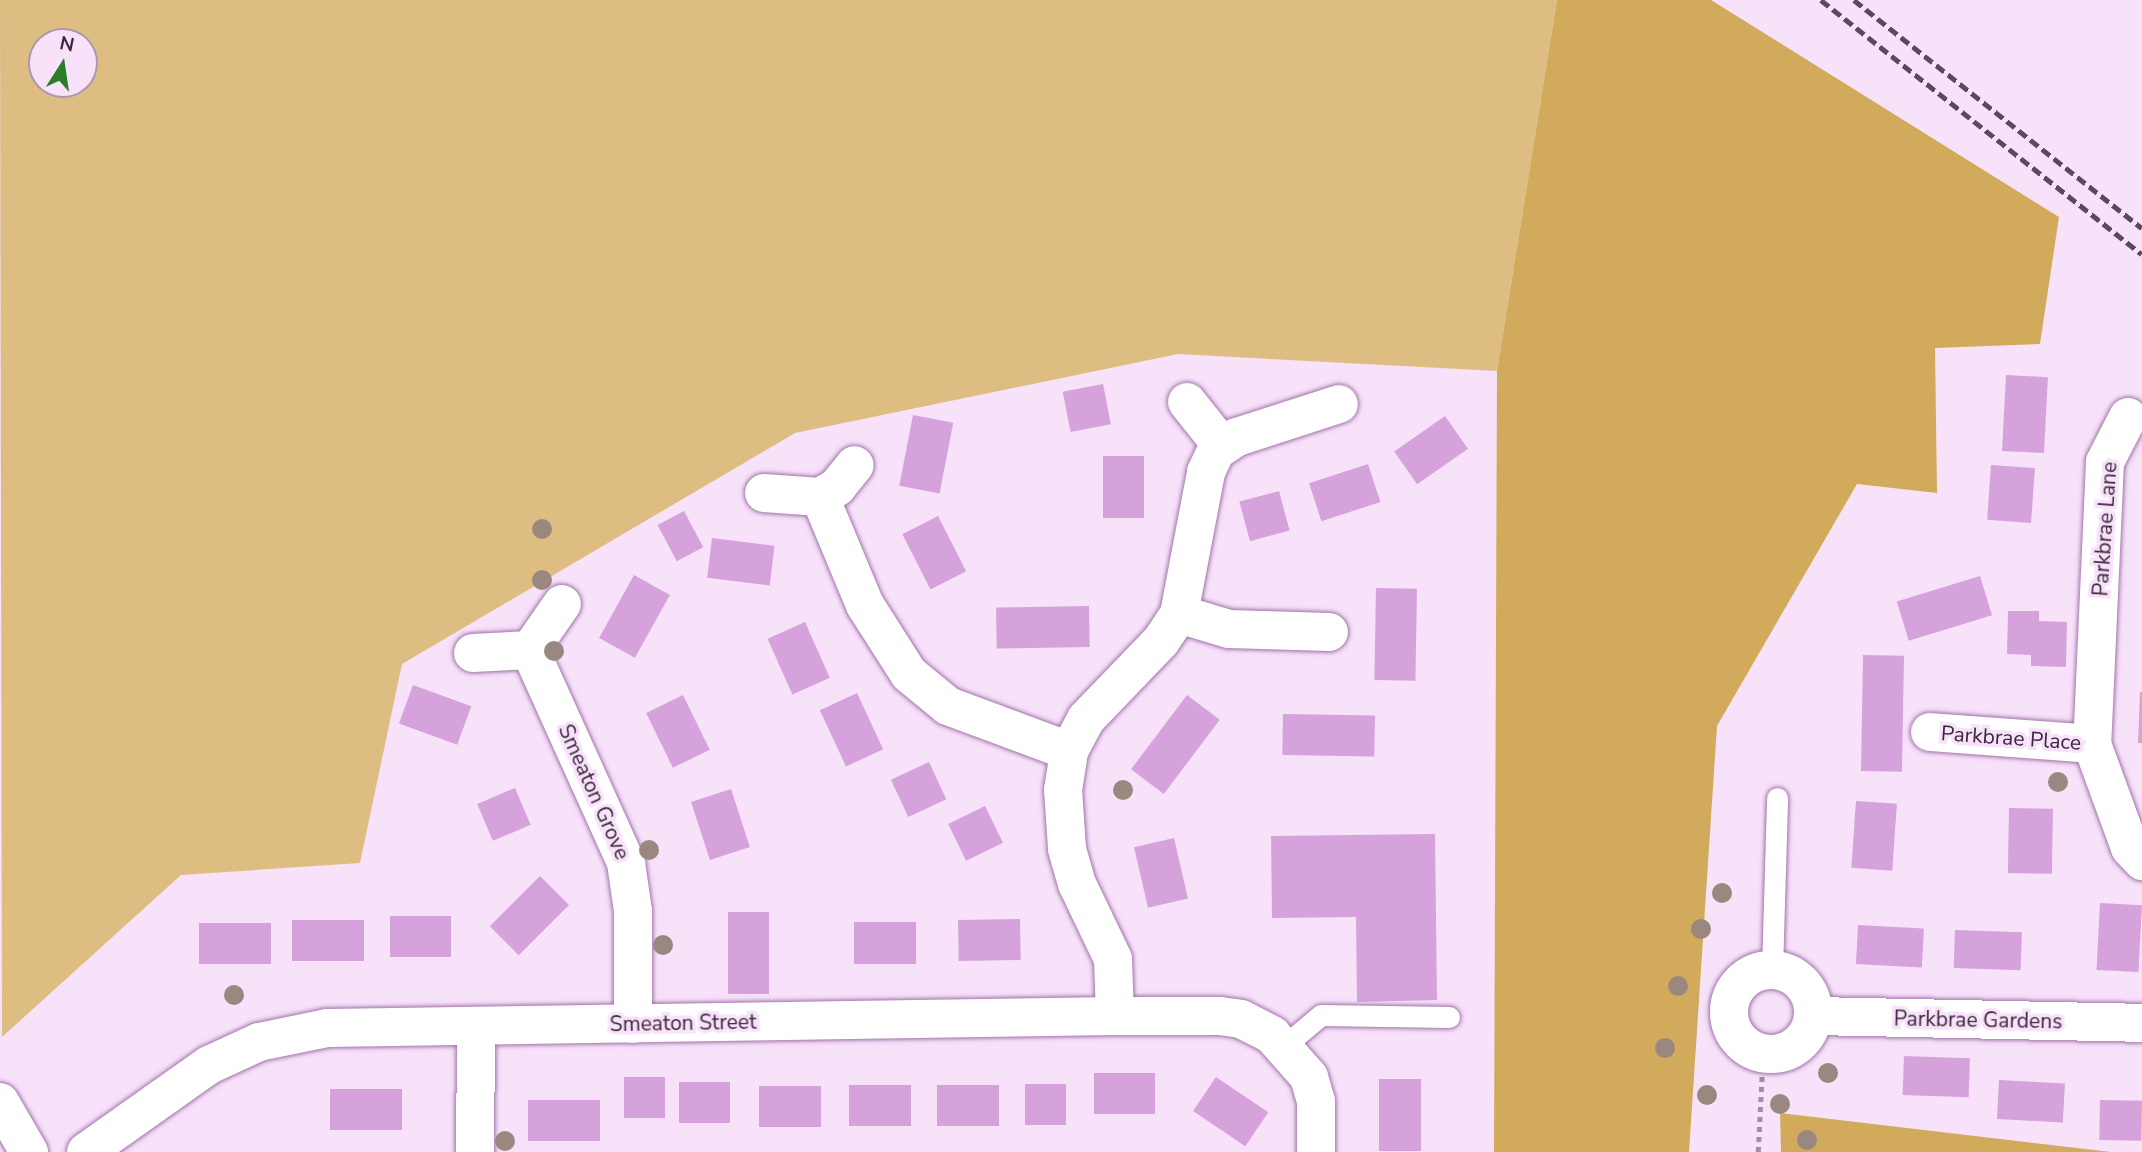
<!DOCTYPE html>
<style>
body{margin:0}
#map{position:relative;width:2142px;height:1152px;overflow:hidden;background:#f7e2fa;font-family:"Nunito Sans",sans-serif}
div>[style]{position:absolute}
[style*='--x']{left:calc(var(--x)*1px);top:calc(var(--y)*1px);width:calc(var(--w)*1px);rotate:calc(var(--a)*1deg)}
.green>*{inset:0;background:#ddbd82}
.forest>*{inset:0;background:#d2aa5b}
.building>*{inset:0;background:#d5a2db;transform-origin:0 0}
.path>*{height:4.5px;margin-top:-2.25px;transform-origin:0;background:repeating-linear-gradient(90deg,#a28da5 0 5px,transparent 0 10px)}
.roads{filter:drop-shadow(0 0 2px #a373aa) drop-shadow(0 0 2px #a373aa)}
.service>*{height:21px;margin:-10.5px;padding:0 10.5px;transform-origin:10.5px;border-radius:10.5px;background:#fff}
.minor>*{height:38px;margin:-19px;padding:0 19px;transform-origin:19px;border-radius:19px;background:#fff}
.minor>.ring{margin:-19px;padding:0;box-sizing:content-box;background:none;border:38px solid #fff;border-radius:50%}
.rail>*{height:5px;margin-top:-2.5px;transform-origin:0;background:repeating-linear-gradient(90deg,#5c485f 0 10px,transparent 0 15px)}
.trees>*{width:20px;height:20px;margin:-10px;border-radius:50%;background:#9a877f}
span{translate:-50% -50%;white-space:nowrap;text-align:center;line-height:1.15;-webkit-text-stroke:7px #f7e2fa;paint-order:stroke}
.street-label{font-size:21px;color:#3a263d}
.north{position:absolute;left:28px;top:28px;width:70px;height:70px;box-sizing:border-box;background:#f7e2fa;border:2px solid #ab97ae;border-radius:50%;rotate:12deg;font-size:19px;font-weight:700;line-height:28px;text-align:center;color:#3a263d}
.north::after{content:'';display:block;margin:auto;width:24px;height:32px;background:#2c7d29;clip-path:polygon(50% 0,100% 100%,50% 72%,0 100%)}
</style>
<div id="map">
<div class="green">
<i style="clip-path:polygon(evenodd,0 0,1557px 0,1497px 371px,1178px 354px,795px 433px,402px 664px,360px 863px,181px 875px,2px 1037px,0 0,42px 42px,84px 42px,84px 84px,42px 84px,42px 42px)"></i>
</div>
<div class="forest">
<i style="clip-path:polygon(1557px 0,1711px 0,2059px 217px,2040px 344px,1935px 348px,1937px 493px,1857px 484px,1717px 726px,1689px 1152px,1494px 1152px,1497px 371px)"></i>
<i style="clip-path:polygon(1780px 1113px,2111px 1152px,1781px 1152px)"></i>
</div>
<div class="building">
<i style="left:2006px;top:375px;width:42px;height:76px;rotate:3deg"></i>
<i style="left:1103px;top:384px;width:41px;height:41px;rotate:79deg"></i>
<i style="left:913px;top:415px;width:41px;height:72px;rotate:11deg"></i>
<i style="left:1445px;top:416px;width:40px;height:62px;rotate:55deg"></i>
<i style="left:1103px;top:456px;width:41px;height:62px"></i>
<i style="left:1368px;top:464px;width:40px;height:62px;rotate:72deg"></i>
<i style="left:1991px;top:465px;width:44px;height:55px;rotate:4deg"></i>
<i style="left:1279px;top:491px;width:41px;height:41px;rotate:75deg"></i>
<i style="left:684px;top:511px;width:41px;height:30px;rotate:62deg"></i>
<i style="left:938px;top:516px;width:62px;height:40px;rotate:63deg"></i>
<i style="left:712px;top:538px;width:63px;height:40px;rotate:7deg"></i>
<i style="left:634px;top:575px;width:41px;height:72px;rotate:29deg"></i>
<i style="left:1980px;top:576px;width:41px;height:87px;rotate:73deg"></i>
<i style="left:1376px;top:588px;width:41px;height:92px;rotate:1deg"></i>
<i style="left:1089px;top:606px;width:41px;height:93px;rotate:89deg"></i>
<i style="clip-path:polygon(2008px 611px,2039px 611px,2039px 621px,2067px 622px,2066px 667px,2031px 666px,2031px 655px,2007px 654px)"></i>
<i style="left:805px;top:622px;width:61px;height:41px;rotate:66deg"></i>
<i style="left:1863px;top:655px;width:41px;height:116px;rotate:1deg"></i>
<i style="left:413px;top:685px;width:62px;height:41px;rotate:20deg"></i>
<i style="clip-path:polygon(2140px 692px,2142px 692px,2142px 743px,2138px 743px)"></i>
<i style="left:857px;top:693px;width:62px;height:41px;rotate:65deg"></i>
<i style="left:683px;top:695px;width:61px;height:41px;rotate:64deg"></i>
<i style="left:1187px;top:695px;width:41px;height:93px;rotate:37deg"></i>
<i style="left:1283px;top:714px;width:92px;height:41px;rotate:1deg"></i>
<i style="left:929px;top:762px;width:41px;height:42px;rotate:65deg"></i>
<i style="left:515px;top:788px;width:40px;height:41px;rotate:67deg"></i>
<i style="left:731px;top:789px;width:61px;height:42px;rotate:72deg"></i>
<i style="left:1856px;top:801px;width:41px;height:67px;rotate:4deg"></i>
<i style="left:985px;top:806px;width:41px;height:41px;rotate:64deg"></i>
<i style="left:2009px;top:808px;width:44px;height:65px;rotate:1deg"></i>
<i style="clip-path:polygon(1435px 834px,1437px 1000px,1357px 1002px,1356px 917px,1272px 918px,1271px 836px)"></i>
<i style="left:1174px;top:838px;width:62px;height:41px;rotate:77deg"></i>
<i style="left:540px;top:876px;width:41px;height:71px;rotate:45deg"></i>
<i style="left:2100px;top:903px;width:42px;height:67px;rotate:3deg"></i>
<i style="left:728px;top:912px;width:41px;height:82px"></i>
<i style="left:390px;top:916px;width:61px;height:41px"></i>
<i style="left:1020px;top:919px;width:41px;height:62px;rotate:89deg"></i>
<i style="left:292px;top:920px;width:72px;height:41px"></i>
<i style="left:854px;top:922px;width:62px;height:42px"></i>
<i style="left:199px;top:923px;width:72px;height:41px"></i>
<i style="left:1858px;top:925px;width:66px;height:39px;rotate:3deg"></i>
<i style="left:1955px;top:930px;width:67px;height:38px;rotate:2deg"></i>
<i style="left:1904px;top:1056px;width:66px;height:39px;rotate:2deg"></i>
<i style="left:1094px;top:1073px;width:61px;height:41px"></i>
<i style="left:624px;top:1077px;width:41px;height:41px"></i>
<i style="left:1216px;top:1077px;width:63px;height:41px;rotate:34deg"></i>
<i style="left:1379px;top:1079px;width:42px;height:72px"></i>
<i style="left:1999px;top:1080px;width:66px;height:39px;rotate:3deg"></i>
<i style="left:679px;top:1082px;width:51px;height:41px"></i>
<i style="left:1025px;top:1084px;width:41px;height:41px"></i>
<i style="left:849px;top:1085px;width:62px;height:41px"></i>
<i style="left:999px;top:1085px;width:41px;height:62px;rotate:90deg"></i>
<i style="left:759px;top:1086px;width:62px;height:41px"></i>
<i style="left:330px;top:1089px;width:72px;height:41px"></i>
<i style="left:600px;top:1100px;width:41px;height:72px;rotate:90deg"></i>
<i style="left:2100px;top:1100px;width:42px;height:40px;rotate:1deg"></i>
</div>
<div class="path">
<i style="--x:1758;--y:1152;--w:98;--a:-87.1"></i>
</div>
<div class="roads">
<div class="service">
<i style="--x:1772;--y:970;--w:172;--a:-88.3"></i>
<i style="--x:1284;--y:1046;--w:48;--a:-40"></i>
<i style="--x:1321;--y:1015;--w:128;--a:0.9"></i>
</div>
<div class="minor">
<i style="--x:1187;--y:402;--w:56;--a:51.5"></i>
<i style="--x:2128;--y:417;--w:51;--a:117.1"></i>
<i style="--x:2105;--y:462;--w:282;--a:92.6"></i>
<i style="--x:2092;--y:744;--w:111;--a:69.9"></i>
<i style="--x:2130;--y:848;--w:18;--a:47"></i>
<i style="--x:764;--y:493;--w:56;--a:4.1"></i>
<i style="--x:820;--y:497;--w:20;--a:-30"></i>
<i style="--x:837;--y:487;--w:28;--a:-51"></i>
<i style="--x:820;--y:497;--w:117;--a:67.4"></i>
<i style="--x:865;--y:605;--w:82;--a:57.5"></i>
<i style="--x:909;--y:674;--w:50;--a:39.4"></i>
<i style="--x:948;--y:706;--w:129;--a:20.4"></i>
<i style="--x:1179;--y:614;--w:52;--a:16.7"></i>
<i style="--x:1229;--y:629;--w:100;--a:1.7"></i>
<i style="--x:530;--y:650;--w:234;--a:65.7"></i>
<i style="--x:626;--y:863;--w:49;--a:81.7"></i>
<i style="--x:633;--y:911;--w:113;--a:90"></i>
<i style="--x:473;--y:653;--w:57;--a:-3"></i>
<i style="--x:530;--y:650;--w:56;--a:-55.2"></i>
<i style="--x:1930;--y:732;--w:162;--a:4.2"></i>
<i class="ring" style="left:1729px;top:970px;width:46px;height:46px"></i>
<i style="--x:1115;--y:1016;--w:57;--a:-92"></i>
<i style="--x:1113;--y:959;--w:83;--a:-115.6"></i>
<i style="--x:1077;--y:884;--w:37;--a:-106"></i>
<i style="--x:1067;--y:848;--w:58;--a:-93.9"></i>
<i style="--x:1063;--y:790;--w:39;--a:-81"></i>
<i style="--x:1069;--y:751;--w:36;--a:-62"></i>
<i style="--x:1086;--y:719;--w:108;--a:-46.1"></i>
<i style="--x:1161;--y:641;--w:32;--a:-56"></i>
<i style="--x:1179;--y:614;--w:145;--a:-79.2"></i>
<i style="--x:1206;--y:472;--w:23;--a:-65"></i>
<i style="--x:1216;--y:451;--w:25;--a:-34"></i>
<i style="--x:1237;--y:437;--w:107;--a:-17.9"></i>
<i style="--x:1814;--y:1016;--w:328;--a:1.2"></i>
<i style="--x:0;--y:1102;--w:58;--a:59.9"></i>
<i style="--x:86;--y:1152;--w:151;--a:-35.3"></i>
<i style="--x:209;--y:1065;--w:55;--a:-24.7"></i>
<i style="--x:259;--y:1042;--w:69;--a:-11.6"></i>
<i style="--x:327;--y:1028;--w:788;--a:-0.87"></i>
<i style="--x:1115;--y:1016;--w:105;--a:0"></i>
<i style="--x:1220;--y:1016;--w:21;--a:8"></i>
<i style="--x:1241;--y:1019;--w:35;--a:27"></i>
<i style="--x:1272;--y:1035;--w:56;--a:48.6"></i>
<i style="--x:1309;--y:1077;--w:25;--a:74"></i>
<i style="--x:1316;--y:1101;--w:51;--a:90"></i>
<i style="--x:475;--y:1152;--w:126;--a:-89.5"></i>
</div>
</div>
<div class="rail">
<i style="--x:1821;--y:0;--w:409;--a:38.4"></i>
<i style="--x:1854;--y:0;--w:367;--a:38.4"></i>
</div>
<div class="trees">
<i style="left:542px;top:529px"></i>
<i style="left:542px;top:580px"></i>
<i style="left:554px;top:651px"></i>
<i style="left:2058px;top:782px"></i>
<i style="left:1123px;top:790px"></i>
<i style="left:649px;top:850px"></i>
<i style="left:1722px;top:893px"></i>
<i style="left:1701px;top:929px"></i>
<i style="left:663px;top:945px"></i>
<i style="left:1678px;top:986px"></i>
<i style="left:234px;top:995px"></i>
<i style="left:1665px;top:1048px"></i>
<i style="left:1828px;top:1073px"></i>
<i style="left:1707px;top:1095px"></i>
<i style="left:1780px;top:1104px"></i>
<i style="left:1807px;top:1140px"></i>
<i style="left:505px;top:1141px"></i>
</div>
<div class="street-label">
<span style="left:2105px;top:529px;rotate:-86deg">Parkbrae Lane</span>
<span style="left:2011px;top:738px;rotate:4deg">Parkbrae Place</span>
<span style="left:594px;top:792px;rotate:66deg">Smeaton Grove</span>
<span style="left:1978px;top:1020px;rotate:1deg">Parkbrae Gardens</span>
<span style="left:683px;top:1023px;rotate:-1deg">Smeaton Street</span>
</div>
<div class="north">N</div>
</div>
